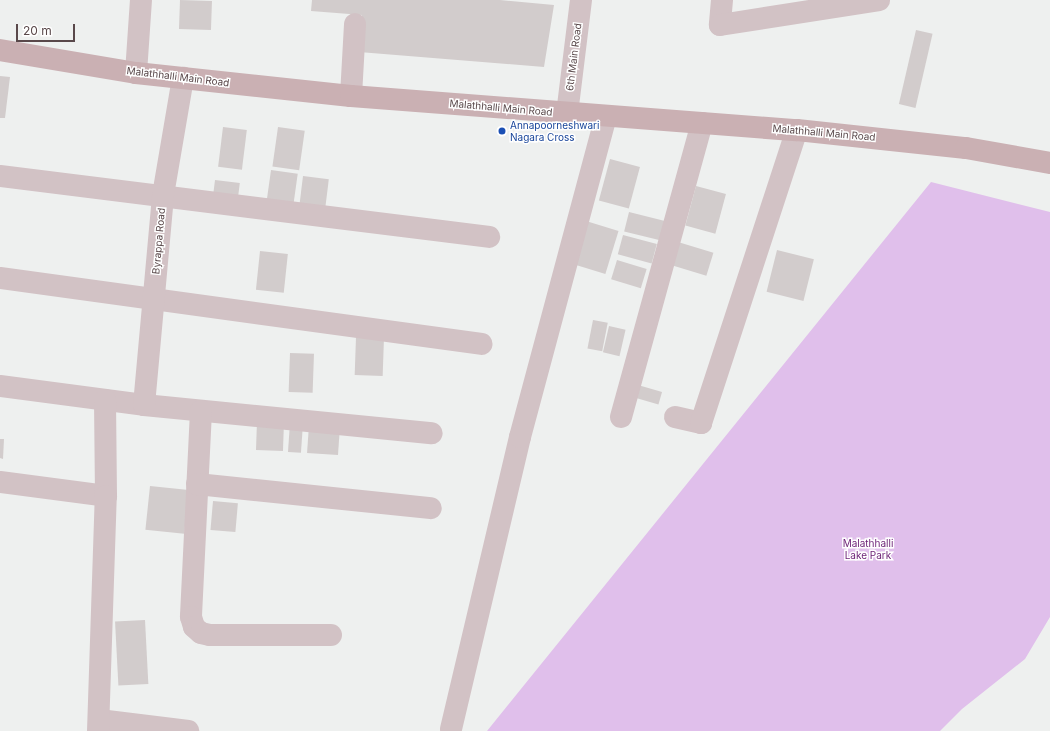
<!DOCTYPE html>
<style>
body{margin:0}
#map{position:relative;width:1050px;height:731px;overflow:hidden;background:#eef0ef;font-family:Inter,sans-serif}
div>[style]{position:absolute}
[style*='--x']{left:calc(var(--x)*1px);top:calc(var(--y)*1px);width:calc(var(--w)*1px);rotate:calc(var(--a)*1deg)}
.green>*{inset:0;background:#e0bfeb}
.building>*{inset:0;background:#d2cccc;transform-origin:0 0}
.minor>*{height:22px;margin:-11px;padding:0 11px;transform-origin:11px;border-radius:11px;background:#d2c2c5}
.major>*{height:22px;margin:-11px;padding:0 11px;transform-origin:11px;border-radius:11px;background:#cab0b3}
.dots>*{width:11px;height:11px;translate:-50% -50%;box-sizing:border-box;border:2px solid #fff;border-radius:50%}
span{translate:-50% -50%;white-space:nowrap;text-align:center;line-height:1.15;-webkit-text-stroke:3px #fff;paint-order:stroke}
.street-label{font-size:10px;color:#59484a}
.transit-label{font-size:10px;color:#164399}
.left{translate:0 -50%;text-align:left}
.park-label{font-size:10px;color:#6a1f74}
.scale{position:absolute;left:16px;top:24px;width:59px;height:18px;box-sizing:border-box;border:2px solid #59484a;border-top:0;padding-left:5px;font-size:12px;line-height:14px;white-space:nowrap;color:#59484a;-webkit-text-stroke:3px #fff;paint-order:stroke}
</style>
<div id="map">
<div class="green">
<i style="clip-path:polygon(931px 182px,1050px 212px,1050px 617px,1025px 659px,962px 709px,940px 731px,487px 731px)"></i>
</div>
<div class="building">
<i style="left:180px;top:0;width:32px;height:29px;rotate:2deg"></i>
<i style="clip-path:polygon(312px 0,500px 0,554px 5px,544px 67px,359px 52px,362px 15px,311px 11px)"></i>
<i style="left:916px;top:30px;width:17px;height:76px;rotate:13deg"></i>
<i style="clip-path:polygon(0 76px,10px 77px,5px 118px,0 118px)"></i>
<i style="left:223px;top:127px;width:24px;height:40px;rotate:7deg"></i>
<i style="left:278px;top:127px;width:27px;height:40px;rotate:8deg"></i>
<i style="left:610px;top:159px;width:31px;height:43px;rotate:15deg"></i>
<i style="left:271px;top:170px;width:27px;height:37px;rotate:8deg"></i>
<i style="left:303px;top:176px;width:26px;height:34px;rotate:7deg"></i>
<i style="left:215px;top:180px;width:25px;height:19px;rotate:7deg"></i>
<i style="left:696px;top:186px;width:31px;height:41px;rotate:15deg"></i>
<i style="left:629px;top:212px;width:37px;height:20px;rotate:14deg"></i>
<i style="left:586px;top:221px;width:34px;height:45px;rotate:17deg"></i>
<i style="left:623px;top:235px;width:35px;height:20px;rotate:15deg"></i>
<i style="left:678px;top:242px;width:37px;height:24px;rotate:17deg"></i>
<i style="left:777px;top:250px;width:38px;height:43px;rotate:14deg"></i>
<i style="left:260px;top:251px;width:28px;height:39px;rotate:6deg"></i>
<i style="left:617px;top:260px;width:31px;height:20px;rotate:17deg"></i>
<i style="left:593px;top:320px;width:15px;height:29px;rotate:11deg"></i>
<i style="left:609px;top:326px;width:17px;height:27px;rotate:13deg"></i>
<i style="left:356px;top:337px;width:28px;height:38px;rotate:2deg"></i>
<i style="left:290px;top:353px;width:24px;height:39px;rotate:2deg"></i>
<i style="left:638px;top:385px;width:25px;height:13px;rotate:16deg"></i>
<i style="left:257px;top:421px;width:27px;height:29px;rotate:2deg"></i>
<i style="left:290px;top:423px;width:13px;height:29px;rotate:4deg"></i>
<i style="left:309px;top:425px;width:31px;height:28px;rotate:4deg"></i>
<i style="clip-path:polygon(0 439px,4px 439px,3px 459px,0 458px)"></i>
<i style="left:150px;top:486px;width:39px;height:44px;rotate:6deg"></i>
<i style="left:213px;top:501px;width:25px;height:29px;rotate:5deg"></i>
<i style="left:145px;top:620px;width:64px;height:30px;rotate:87deg"></i>
</div>
<div class="minor">
<i style="--x:722;--y:0;--w:25;--a:95"></i>
<i style="--x:720;--y:25;--w:161;--a:-8.9"></i>
<i style="--x:136;--y:73;--w:73;--a:-86.1"></i>
<i style="--x:351;--y:96;--w:72;--a:-86.8"></i>
<i style="--x:567;--y:114;--w:115;--a:-83"></i>
<i style="--x:0;--y:176;--w:493;--a:7.1"></i>
<i style="--x:0;--y:278;--w:486;--a:7.8"></i>
<i style="--x:0;--y:386;--w:145;--a:7.5"></i>
<i style="--x:144;--y:405;--w:289;--a:5.6"></i>
<i style="--x:144;--y:405;--w:211;--a:-84.8"></i>
<i style="--x:163;--y:195;--w:119;--a:-80.3"></i>
<i style="--x:201;--y:411;--w:206;--a:92.8"></i>
<i style="--x:191;--y:617;--w:10;--a:73"></i>
<i style="--x:194;--y:627;--w:9;--a:41"></i>
<i style="--x:201;--y:633;--w:9;--a:13"></i>
<i style="--x:210;--y:635;--w:121;--a:0"></i>
<i style="--x:621;--y:417;--w:305;--a:-74.6"></i>
<i style="--x:675;--y:417;--w:27;--a:13"></i>
<i style="--x:701;--y:423;--w:308;--a:-71.9"></i>
<i style="--x:0;--y:482;--w:107;--a:7.5"></i>
<i style="--x:106;--y:496;--w:96;--a:-90.6"></i>
<i style="--x:197;--y:484;--w:235;--a:5.9"></i>
<i style="--x:99;--y:720;--w:90;--a:7"></i>
<i style="--x:451;--y:729;--w:300;--a:-76.7"></i>
<i style="--x:520;--y:437;--w:332;--a:-75"></i>
<i style="--x:98;--y:731;--w:235;--a:-88.1"></i>
</div>
<div class="major">
<i style="--x:0;--y:50;--w:138;--a:9.6"></i>
<i style="--x:136;--y:73;--w:216;--a:6.1"></i>
<i style="--x:351;--y:96;--w:447;--a:4.4"></i>
<i style="--x:797;--y:130;--w:170;--a:6.1"></i>
<i style="--x:966;--y:148;--w:85;--a:10.1"></i>
</div>
<div class="dots">
<i style="left:502px;top:131px;background:#1a4fb4"></i>
</div>
<div class="street-label">
<span style="left:574px;top:57px;rotate:-83deg">6th Main Road</span>
<span style="left:178px;top:77px;rotate:7deg">Malathhalli Main Road</span>
<span style="left:501px;top:108px;rotate:5deg">Malathhalli Main Road</span>
<span style="left:824px;top:133px;rotate:5deg">Malathhalli Main Road</span>
<span style="left:159px;top:241px;rotate:-85deg">Byrappa Road</span>
</div>
<div class="transit-label">
<span class="left" style="left:510px;top:131px">Annapoorneshwari<br>Nagara Cross</span>
</div>
<div class="park-label">
<span style="left:868px;top:549px">Malathhalli<br>Lake Park</span>
</div>
<div class="scale">20 m</div>
</div>
